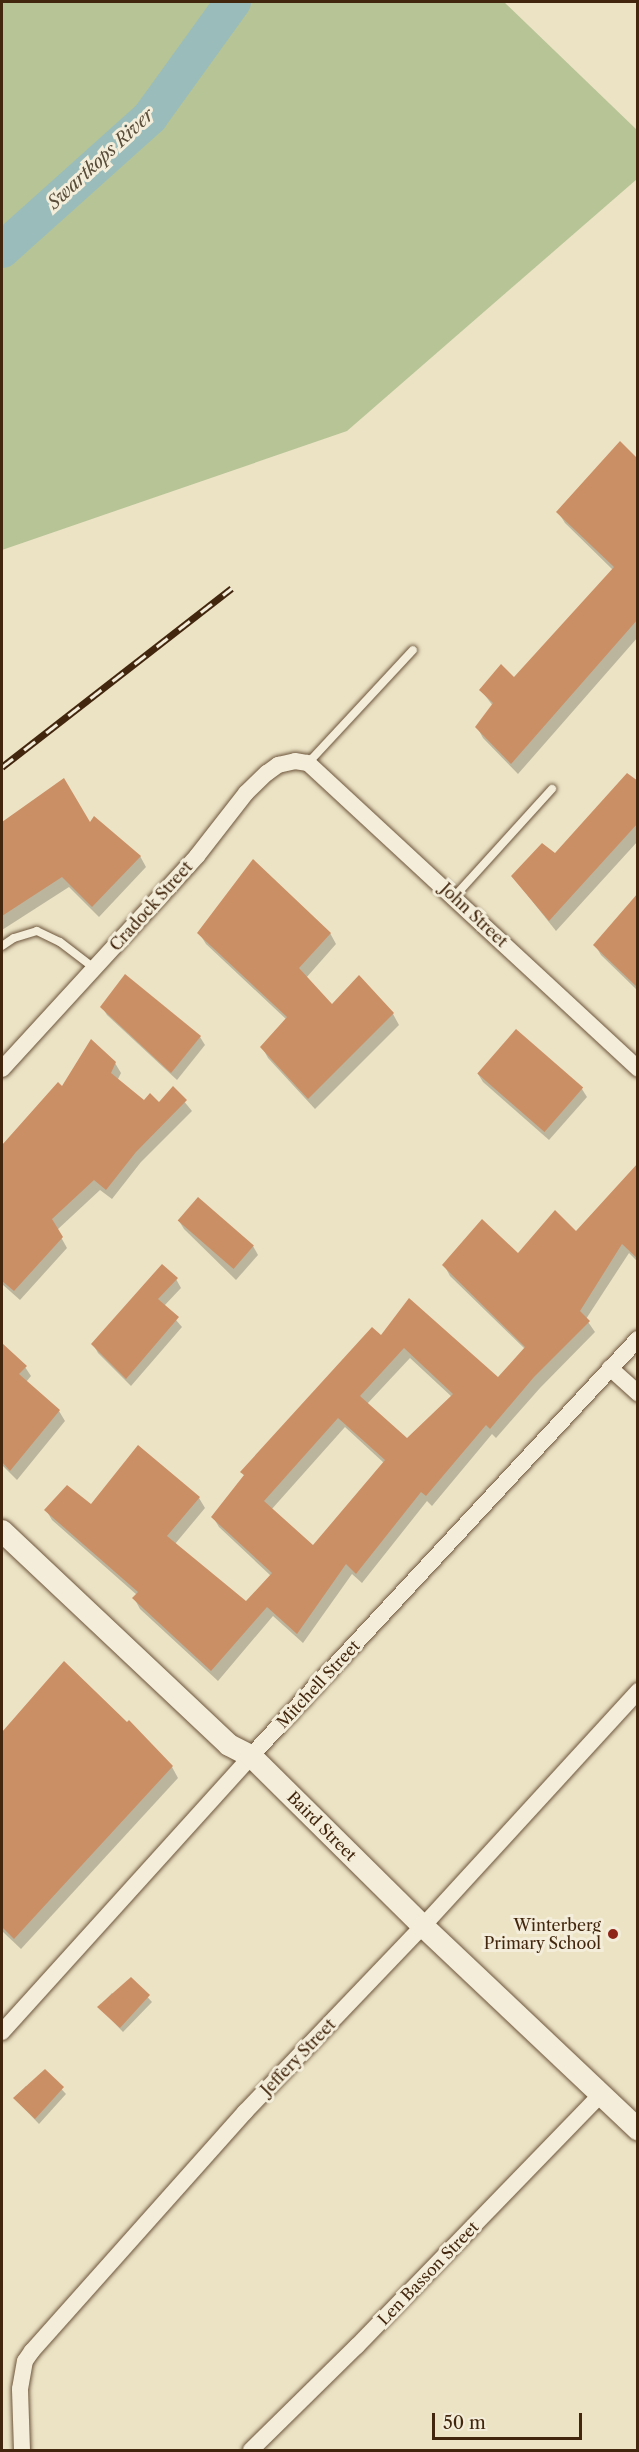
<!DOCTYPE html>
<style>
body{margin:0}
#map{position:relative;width:639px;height:2452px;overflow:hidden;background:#ece3c5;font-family:"Libre Caslon Text",serif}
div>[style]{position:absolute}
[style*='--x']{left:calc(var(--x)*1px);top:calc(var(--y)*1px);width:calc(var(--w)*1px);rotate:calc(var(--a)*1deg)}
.green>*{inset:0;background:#b6c496}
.shadow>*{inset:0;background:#0003}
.river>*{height:36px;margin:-18px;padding:0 18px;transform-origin:18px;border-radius:18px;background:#9abdbb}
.building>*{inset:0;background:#cb8f66;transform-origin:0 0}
.roads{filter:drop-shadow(0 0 2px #6d553c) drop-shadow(0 0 2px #6d553c)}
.lane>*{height:8px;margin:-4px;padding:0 4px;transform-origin:4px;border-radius:4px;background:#f3edd9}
.street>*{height:16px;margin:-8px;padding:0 8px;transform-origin:8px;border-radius:8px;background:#f3edd9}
.secondary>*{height:22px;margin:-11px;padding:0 11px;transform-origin:11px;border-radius:11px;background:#f3edd9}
.rail>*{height:7px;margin-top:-3.5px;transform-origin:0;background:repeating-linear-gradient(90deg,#f3edd9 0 14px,#43260e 0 28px);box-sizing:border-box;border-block:2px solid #43260e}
.dots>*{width:16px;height:16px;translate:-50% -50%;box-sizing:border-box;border:3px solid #f3edd9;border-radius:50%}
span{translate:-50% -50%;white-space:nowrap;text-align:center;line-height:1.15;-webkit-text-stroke:6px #f3edd9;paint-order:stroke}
.street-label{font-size:16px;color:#43260e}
.poi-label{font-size:16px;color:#43260e}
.right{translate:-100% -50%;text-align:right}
.water-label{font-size:18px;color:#594c39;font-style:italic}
.frame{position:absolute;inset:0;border:3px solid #43260e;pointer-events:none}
.scale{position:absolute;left:432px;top:2413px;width:150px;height:27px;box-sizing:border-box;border:3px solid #43260e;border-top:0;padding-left:8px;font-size:18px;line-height:21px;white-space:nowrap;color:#43260e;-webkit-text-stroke:4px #f3edd9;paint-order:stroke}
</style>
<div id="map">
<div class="green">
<i style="clip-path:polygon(2px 2px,504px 2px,637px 130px,637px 179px,347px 431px,2px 550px)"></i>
</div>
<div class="shadow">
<i style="clip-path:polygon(638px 461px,638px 637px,518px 774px,483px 738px,477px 727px,493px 706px,481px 690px,514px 679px,613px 570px,565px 523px,558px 512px)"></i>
<i style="clip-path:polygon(64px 780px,89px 825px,140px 856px,146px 867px,99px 917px,69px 887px,2px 930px,2px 823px)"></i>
<i style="clip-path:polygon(638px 783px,638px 841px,556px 931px,513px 877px,555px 855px)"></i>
<i style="clip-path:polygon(638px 904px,638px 991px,601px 955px,595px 945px)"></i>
<i style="clip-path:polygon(199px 933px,330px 933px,336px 944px,306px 978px,332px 1006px,359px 977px,393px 1014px,399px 1025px,315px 1109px,268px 1058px,262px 1047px,287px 1020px,206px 944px)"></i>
<i style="clip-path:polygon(102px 1007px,200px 1037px,205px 1045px,177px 1080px,107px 1015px)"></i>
<i style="clip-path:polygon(115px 1063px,121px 1073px,117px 1081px,144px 1102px,159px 1104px,173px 1088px,192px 1111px,141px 1162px,112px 1199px,100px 1190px,57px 1230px,67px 1248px,20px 1300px,2px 1284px,2px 1147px,58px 1084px,62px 1088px)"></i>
<i style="clip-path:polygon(478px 1074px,582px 1089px,587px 1097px,549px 1140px,483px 1082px)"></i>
<i style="clip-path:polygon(evenodd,638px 1166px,638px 1262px,629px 1253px,586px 1319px,595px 1332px,540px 1388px,496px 1438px,492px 1434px,432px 1506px,427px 1501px,362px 1583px,352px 1574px,303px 1643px,273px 1616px,218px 1681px,140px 1609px,134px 1598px,137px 1595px,52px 1520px,46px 1510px,199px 1498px,205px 1508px,175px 1544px,246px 1603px,271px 1576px,219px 1527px,213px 1517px,245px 1477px,242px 1472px,381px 1337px,498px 1379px,525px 1349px,450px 1276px,444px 1265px,518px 1255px,576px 1233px,638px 1166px,410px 1358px,452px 1397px,407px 1441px,367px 1404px,410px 1358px,638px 1166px,345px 1427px,384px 1463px,314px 1548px,271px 1510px,345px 1427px)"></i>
<i style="clip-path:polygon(179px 1221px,253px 1246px,258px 1255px,236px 1280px,184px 1229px)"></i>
<i style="clip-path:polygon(176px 1279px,181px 1288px,164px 1306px,182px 1327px,131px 1386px,98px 1353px,93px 1344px)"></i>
<i style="clip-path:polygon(2px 1344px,25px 1367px,31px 1376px,26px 1382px,59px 1411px,65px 1421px,17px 1480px,2px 1465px)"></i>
<i style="clip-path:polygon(64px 1663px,172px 1767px,178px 1778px,21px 1949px,2px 1931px,2px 1734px)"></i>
<i style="clip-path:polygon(131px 1979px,152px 2002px,123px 2032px,99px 2007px,112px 1993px,115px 1996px)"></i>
<i style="clip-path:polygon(45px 2071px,66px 2094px,39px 2124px,14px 2098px,26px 2086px,29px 2088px)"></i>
</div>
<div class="river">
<i style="--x:2;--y:250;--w:199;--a:-41.9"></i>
<i style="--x:150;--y:117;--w:142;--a:-54.2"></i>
</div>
<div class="building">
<i style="clip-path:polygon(620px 441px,638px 459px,638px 619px,511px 764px,475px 727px,493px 703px,479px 690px,501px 664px,514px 677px,614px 567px,556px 512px)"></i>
<i style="clip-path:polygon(627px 773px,638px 781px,638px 823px,549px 921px,511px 876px,542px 843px,555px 853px)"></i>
<i style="clip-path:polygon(64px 778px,90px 822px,94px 816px,141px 856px,92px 907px,62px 877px,2px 916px,2px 822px)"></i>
<i style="clip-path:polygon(253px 859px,331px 933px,299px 968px,332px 1004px,359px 975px,394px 1013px,308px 1099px,260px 1047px,287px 1017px,197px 933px)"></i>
<i style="clip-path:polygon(638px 893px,638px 988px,593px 945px)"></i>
<i style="clip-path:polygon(125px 974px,201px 1036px,171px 1073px,100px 1007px)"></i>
<i style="left:516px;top:1029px;width:89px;height:59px;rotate:41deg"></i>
<i style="clip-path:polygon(91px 1039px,116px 1062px,111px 1073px,144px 1100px,150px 1093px,159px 1102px,173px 1086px,187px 1100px,136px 1152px,106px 1190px,94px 1180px,52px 1219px,63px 1237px,14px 1291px,2px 1281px,2px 1145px,58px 1082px,62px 1086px)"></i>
<i style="clip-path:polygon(evenodd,638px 1163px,638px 1259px,622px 1244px,580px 1311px,590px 1321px,534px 1377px,490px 1429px,486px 1425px,426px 1496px,421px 1492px,356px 1574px,346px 1564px,297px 1634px,267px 1607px,211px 1671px,132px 1598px,138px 1592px,44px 1510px,67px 1485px,91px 1504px,138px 1445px,200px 1497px,167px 1536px,246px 1601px,272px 1573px,211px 1517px,244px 1475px,240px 1472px,372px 1327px,381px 1335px,409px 1298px,498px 1377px,525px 1347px,442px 1265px,482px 1219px,518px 1253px,555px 1210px,576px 1231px,638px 1163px,404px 1348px,453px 1394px,407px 1438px,360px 1396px,404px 1348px,638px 1163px,338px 1418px,385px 1460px,313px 1545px,264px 1501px,338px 1418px)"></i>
<i style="left:198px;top:1197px;width:74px;height:31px;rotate:41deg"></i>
<i style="clip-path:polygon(162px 1264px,178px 1278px,158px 1299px,179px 1317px,126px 1379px,91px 1344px)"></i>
<i style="clip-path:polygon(2px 1343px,27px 1366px,19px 1374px,60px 1410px,10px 1471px,2px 1462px)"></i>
<i style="clip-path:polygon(64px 1661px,127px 1722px,129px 1720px,173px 1766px,14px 1939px,2px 1927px,2px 1732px)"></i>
<i style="clip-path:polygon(131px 1977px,150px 1995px,120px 2028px,97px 2007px)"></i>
<i style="clip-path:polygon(45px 2069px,64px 2087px,35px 2119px,13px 2098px)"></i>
</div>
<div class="roads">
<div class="lane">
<i style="--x:308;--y:763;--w:154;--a:-47.1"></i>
<i style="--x:454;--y:897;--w:146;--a:-47.8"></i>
<i style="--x:2;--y:946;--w:14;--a:-34"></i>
<i style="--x:14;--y:938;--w:24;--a:-17"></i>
<i style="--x:37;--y:931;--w:25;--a:26"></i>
<i style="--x:60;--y:942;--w:43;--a:37.4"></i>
</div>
<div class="street">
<i style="--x:2;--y:1069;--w:289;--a:-47.5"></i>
<i style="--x:197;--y:856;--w:80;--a:-52.1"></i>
<i style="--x:246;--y:793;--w:29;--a:-44"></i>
<i style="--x:267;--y:773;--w:14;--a:-36"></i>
<i style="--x:278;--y:765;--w:17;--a:-13"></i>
<i style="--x:295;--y:761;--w:13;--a:9"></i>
<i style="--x:308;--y:763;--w:450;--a:42.8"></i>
<i style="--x:610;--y:1368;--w:38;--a:42"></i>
<i style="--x:2;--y:2032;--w:372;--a:-47.9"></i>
<i style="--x:251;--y:1756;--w:569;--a:-47.14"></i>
<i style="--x:22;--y:2450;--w:61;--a:-91.9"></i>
<i style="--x:20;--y:2389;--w:28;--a:-80"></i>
<i style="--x:25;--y:2361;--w:12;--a:-55"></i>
<i style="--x:32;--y:2351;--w:320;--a:-48.3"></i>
<i style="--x:245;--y:2112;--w:257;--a:-46.3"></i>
<i style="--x:423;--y:1926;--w:319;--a:-47.5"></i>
<i style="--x:251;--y:2450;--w:148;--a:-44.5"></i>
<i style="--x:357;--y:2346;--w:352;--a:-45.9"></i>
</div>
<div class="secondary">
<i style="--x:2;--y:1531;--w:312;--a:43.3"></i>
<i style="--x:229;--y:1745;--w:25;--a:27"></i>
<i style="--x:251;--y:1756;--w:242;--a:44.7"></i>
<i style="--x:423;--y:1926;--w:296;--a:43.4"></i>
</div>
</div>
<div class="rail">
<i style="--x:2;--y:767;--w:291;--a:-37.9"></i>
</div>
<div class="dots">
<i style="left:613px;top:1934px;background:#8f2418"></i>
</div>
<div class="street-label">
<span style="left:151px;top:906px;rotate:-48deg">Cradock Street</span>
<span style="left:474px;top:915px;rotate:43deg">John Street</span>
<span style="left:318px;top:1684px;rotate:-47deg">Mitchell Street</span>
<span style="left:322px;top:1826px;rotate:45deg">Baird Street</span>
<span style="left:298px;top:2057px;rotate:-46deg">Jeffery Street</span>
<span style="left:428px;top:2273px;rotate:-46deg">Len Basson Street</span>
</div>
<div class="poi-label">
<span class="right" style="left:601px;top:1934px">Winterberg<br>Primary School</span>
</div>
<div class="water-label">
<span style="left:101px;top:159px;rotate:-43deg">Swartkops River</span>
</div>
<div class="frame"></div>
<div class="scale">50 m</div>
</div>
